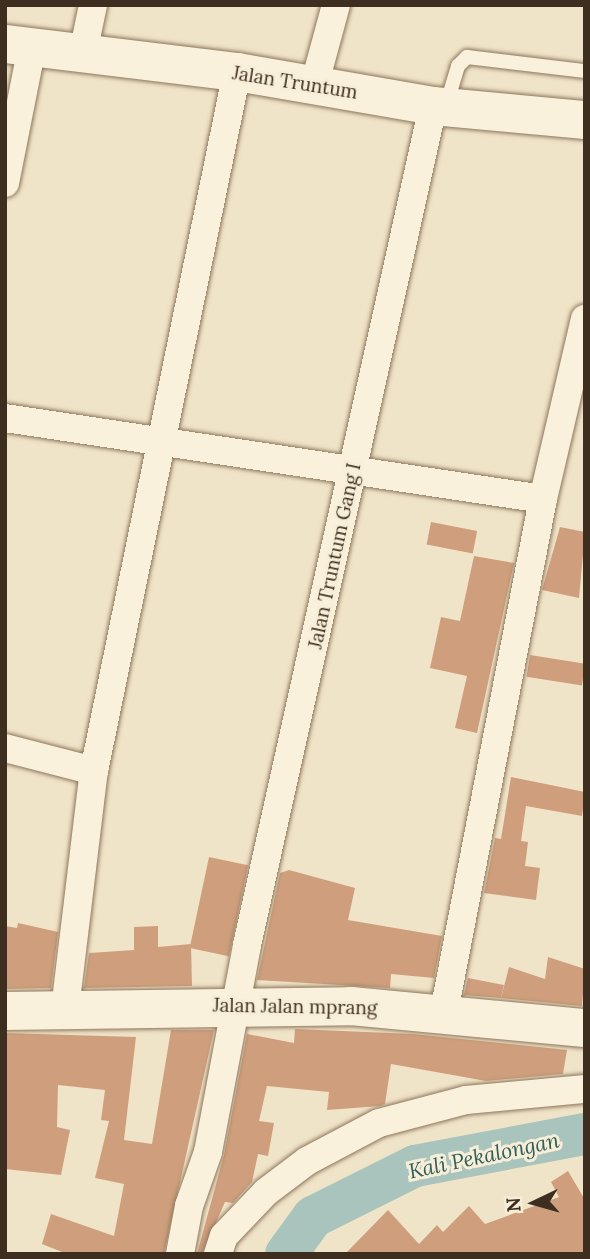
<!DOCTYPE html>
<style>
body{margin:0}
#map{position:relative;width:590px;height:1259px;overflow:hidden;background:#f0e4c8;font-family:Lora,serif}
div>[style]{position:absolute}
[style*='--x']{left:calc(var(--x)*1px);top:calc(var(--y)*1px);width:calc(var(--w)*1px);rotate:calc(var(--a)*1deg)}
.river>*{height:42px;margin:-21px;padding:0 21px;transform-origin:21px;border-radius:21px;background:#a9c4bc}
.building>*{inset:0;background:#cf9f7d;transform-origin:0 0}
.roads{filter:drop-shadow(0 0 2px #8d765c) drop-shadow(0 0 2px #8d765c)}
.lane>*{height:14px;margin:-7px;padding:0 7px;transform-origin:7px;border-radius:7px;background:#faf1dc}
.street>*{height:28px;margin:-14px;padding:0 14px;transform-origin:14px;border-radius:14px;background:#faf1dc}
.secondary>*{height:38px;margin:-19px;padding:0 19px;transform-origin:19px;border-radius:19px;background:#faf1dc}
span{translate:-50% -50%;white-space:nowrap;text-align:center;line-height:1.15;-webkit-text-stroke:6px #f7eed8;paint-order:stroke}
.street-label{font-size:19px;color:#3d2e20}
.water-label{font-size:21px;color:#2f5d5a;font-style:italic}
.frame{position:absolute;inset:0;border:7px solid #3d2e20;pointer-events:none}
.north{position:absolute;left:499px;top:1168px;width:70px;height:70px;-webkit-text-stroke:5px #f7eed8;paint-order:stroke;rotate:265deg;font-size:19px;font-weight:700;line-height:28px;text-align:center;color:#3d2e20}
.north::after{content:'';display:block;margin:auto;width:24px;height:32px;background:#3d2e20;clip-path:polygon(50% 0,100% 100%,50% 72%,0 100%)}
</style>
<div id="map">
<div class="river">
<i style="--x:286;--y:1254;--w:46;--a:-53.9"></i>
<i style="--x:313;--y:1217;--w:114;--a:-26.6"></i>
<i style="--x:415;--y:1166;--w:173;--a:-10.7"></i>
</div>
<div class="building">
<i style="left:431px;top:522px;width:47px;height:23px;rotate:11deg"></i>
<i style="clip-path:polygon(560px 527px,585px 532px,579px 598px,542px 590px)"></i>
<i style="clip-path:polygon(474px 556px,514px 563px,477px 733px,455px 728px,467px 676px,430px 668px,441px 617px,460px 621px)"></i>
<i style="left:530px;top:655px;width:56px;height:22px;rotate:9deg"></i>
<i style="clip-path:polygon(511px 777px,585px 792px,582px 816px,526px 806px,521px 841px,528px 842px,525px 866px,540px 868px,536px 900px,484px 893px,495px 838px,501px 839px)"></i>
<i style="left:209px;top:857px;width:40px;height:93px;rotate:12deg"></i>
<i style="clip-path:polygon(289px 870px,355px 888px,348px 920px,442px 936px,434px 978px,391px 974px,390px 988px,257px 980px,280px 873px)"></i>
<i style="clip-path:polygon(18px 923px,58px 932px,51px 988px,5px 989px,5px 926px,17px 928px)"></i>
<i style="clip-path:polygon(158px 926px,158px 947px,191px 944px,192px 986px,84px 988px,89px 953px,134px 950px,134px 927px)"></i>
<i style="clip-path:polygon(548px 957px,585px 969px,582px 1006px,501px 998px,509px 967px,545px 979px)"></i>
<i style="clip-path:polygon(468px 978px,504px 985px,501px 998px,464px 995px)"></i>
<i style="clip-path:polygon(295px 1029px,413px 1034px,567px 1050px,563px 1074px,486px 1081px,391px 1064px,385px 1104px,380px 1106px,327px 1110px,329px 1092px,267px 1086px,259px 1121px,274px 1123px,268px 1156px,258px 1154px,252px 1182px,233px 1203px,225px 1202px,202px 1254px,197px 1254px,224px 1155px,247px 1034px,294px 1043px)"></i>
<i style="clip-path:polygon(171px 1030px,214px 1030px,164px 1254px,67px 1254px,42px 1244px,51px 1214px,114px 1236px,124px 1184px,95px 1178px,109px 1121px,101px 1120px,105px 1090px,58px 1085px,57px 1127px,70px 1130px,61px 1175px,5px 1169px,5px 1033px,136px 1037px,124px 1140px,152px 1144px)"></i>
<i style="clip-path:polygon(568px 1171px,585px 1200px,585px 1254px,345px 1254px,388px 1210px,419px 1244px,437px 1225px,443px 1232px,469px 1206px,485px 1224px,559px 1197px,551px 1182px)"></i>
</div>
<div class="roads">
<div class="lane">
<i style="--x:446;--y:106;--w:42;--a:-73.3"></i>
<i style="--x:458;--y:66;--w:13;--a:-45"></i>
<i style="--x:467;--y:57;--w:119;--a:6.8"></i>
</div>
<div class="street">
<i style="--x:83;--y:53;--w:49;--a:-78.2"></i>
<i style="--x:314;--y:86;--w:84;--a:-74.8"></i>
<i style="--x:5;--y:183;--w:139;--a:-78.8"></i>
<i style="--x:5;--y:418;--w:544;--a:8.56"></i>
<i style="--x:5;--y:748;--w:92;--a:14.5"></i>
<i style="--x:65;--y:1009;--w:240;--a:-83.1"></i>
<i style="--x:94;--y:771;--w:713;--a:-78.44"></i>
<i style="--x:444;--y:1012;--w:522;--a:-79.08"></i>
<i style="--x:543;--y:499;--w:185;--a:-76.9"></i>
<i style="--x:180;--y:1254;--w:49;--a:-79.4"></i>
<i style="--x:189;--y:1206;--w:57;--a:-70.6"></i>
<i style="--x:208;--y:1152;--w:211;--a:-79.3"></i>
<i style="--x:247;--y:945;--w:859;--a:-77.5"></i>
<i style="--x:218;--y:1254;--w:19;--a:-72"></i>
<i style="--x:224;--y:1236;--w:61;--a:-46.3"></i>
<i style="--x:266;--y:1192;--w:51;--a:-37.1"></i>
<i style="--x:307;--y:1161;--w:81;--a:-27.8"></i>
<i style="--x:379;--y:1123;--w:90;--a:-14.8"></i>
<i style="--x:466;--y:1100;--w:120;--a:-5.3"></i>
</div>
<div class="secondary">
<i style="--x:5;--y:44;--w:234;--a:6.9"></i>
<i style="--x:237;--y:72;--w:199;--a:9.8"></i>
<i style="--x:433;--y:106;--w:153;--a:5.3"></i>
<i style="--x:5;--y:1011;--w:346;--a:-0.8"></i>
<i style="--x:351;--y:1006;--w:235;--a:5.4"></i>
</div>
</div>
<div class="street-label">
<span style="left:295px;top:83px;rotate:9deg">Jalan Truntum</span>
<span style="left:335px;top:556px;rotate:-78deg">Jalan Truntum Gang I</span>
<span style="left:295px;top:1007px;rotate:1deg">Jalan Jalan mprang</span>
</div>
<div class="water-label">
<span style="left:484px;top:1156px;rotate:-12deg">Kali Pekalongan</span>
</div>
<div class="frame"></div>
<div class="north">N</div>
</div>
